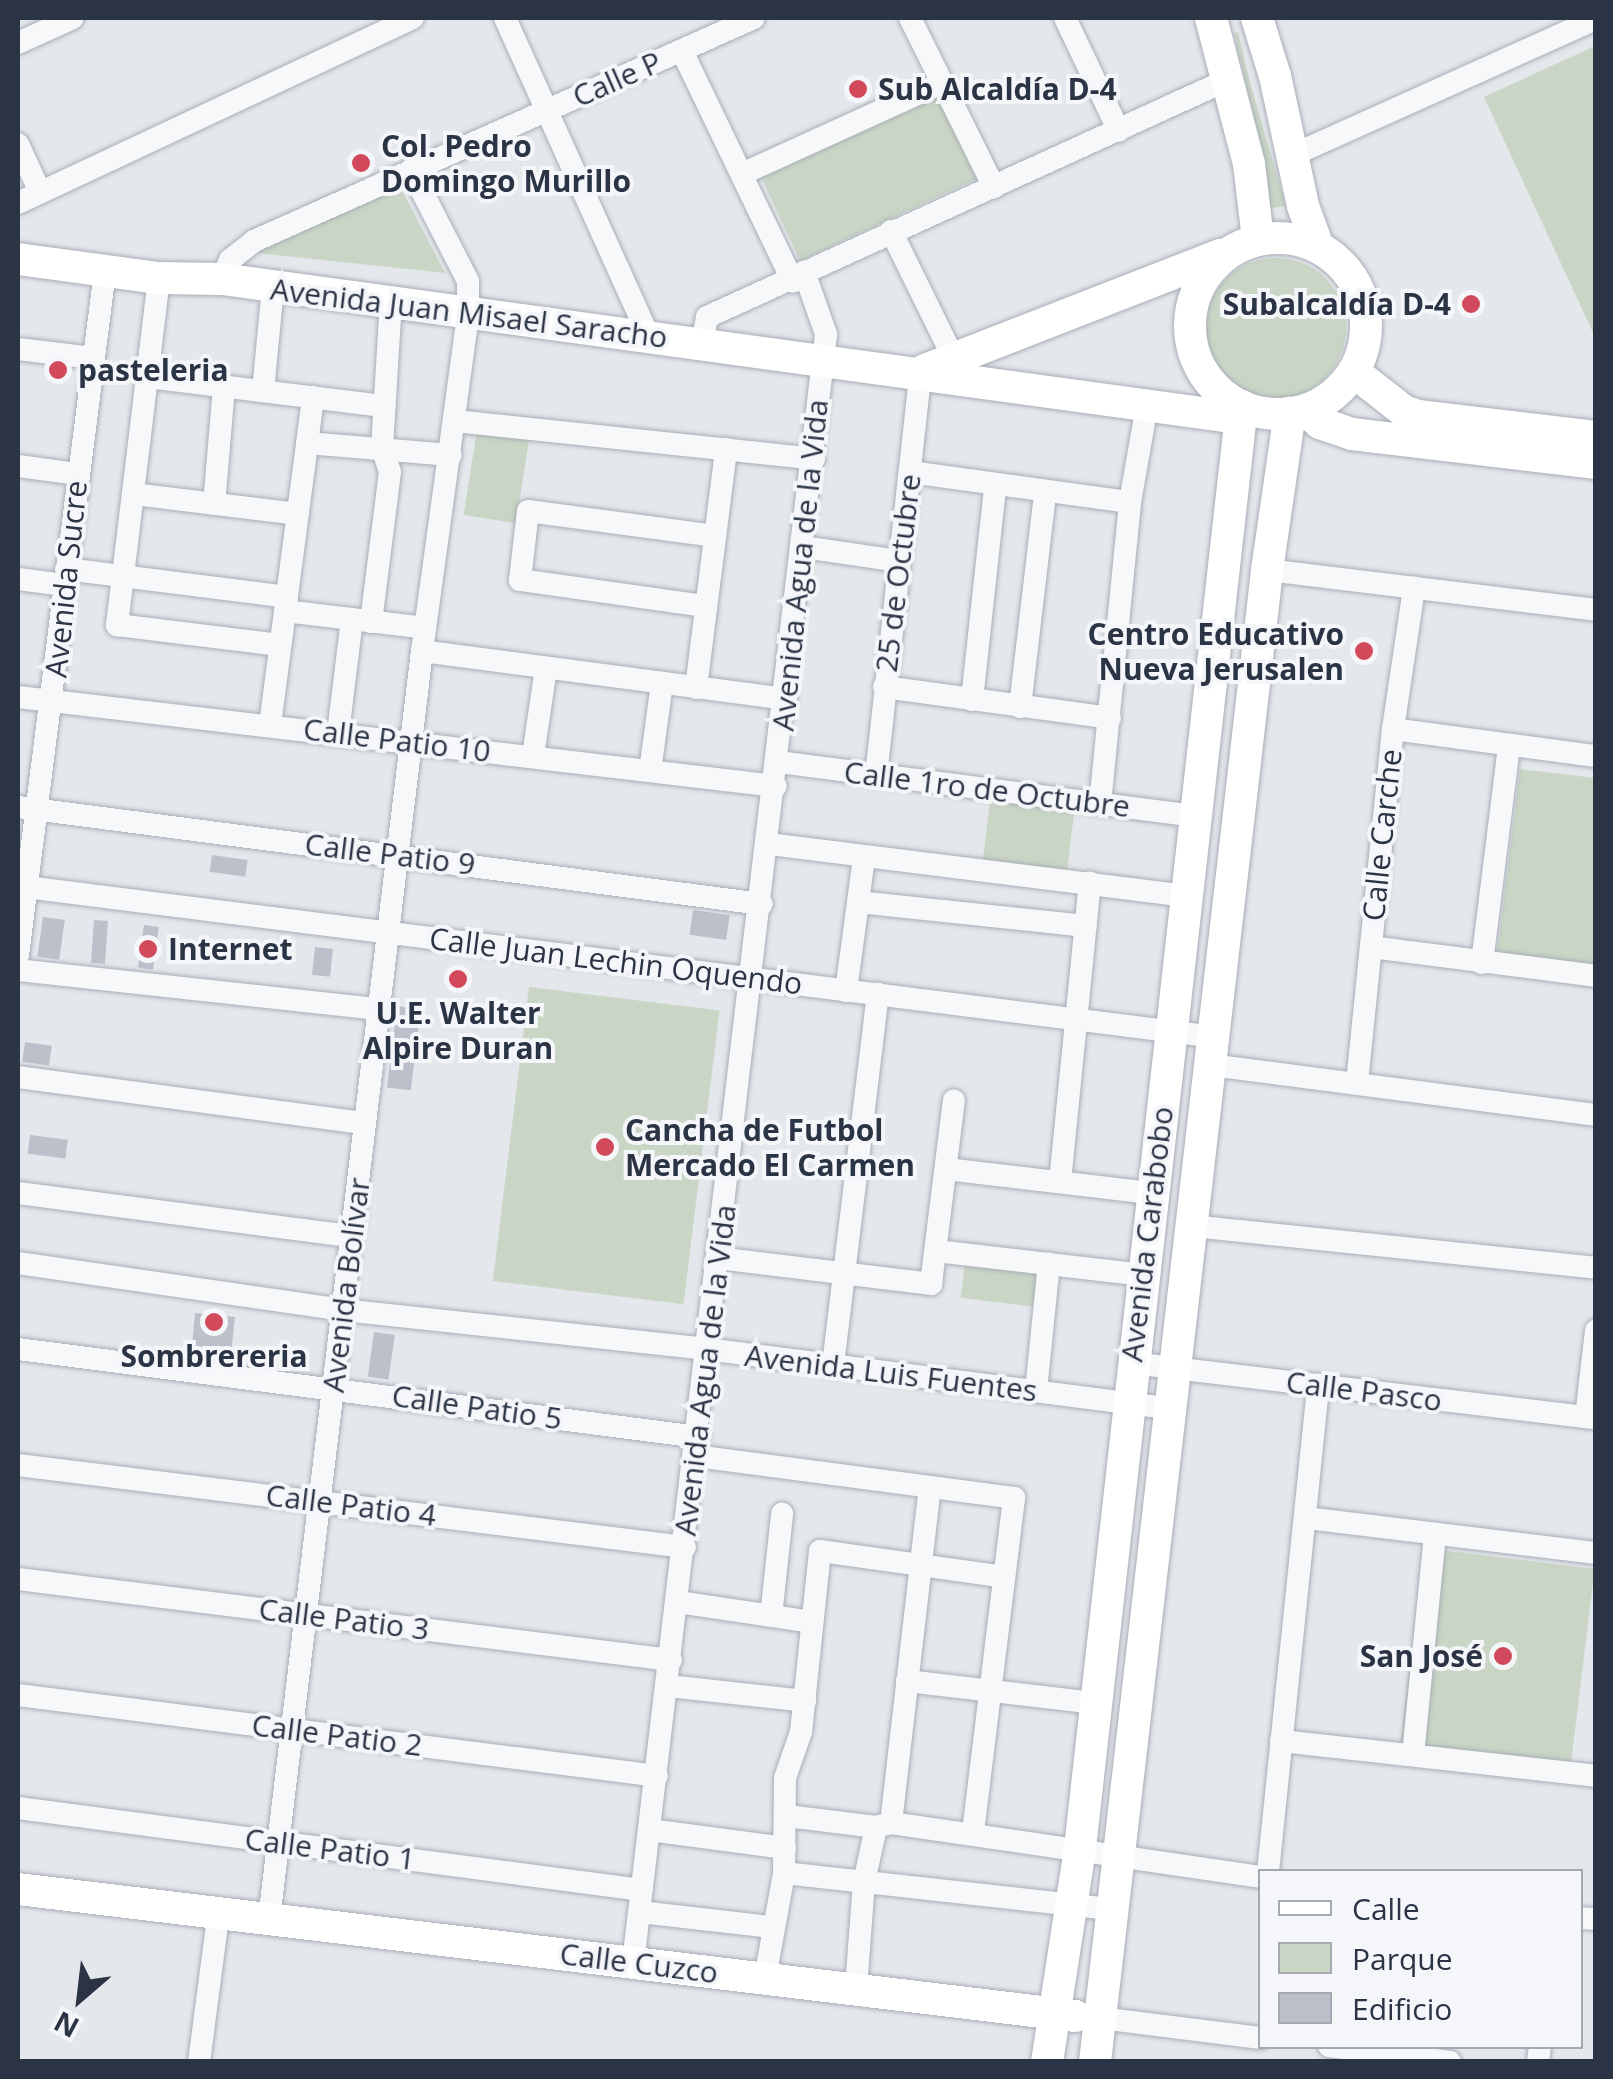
<!DOCTYPE html>
<meta charset="utf-8">
<style>
body{margin:0}
#map{position:relative;width:1613px;height:2079px;overflow:hidden;background:#e4e7ec;font-family:"Open Sans",sans-serif}
div>[style]{position:absolute}
[style*='--x']{left:calc(var(--x)*1px);top:calc(var(--y)*1px);width:calc(var(--w)*1px);rotate:calc(var(--a)*1deg)}
.green>*{inset:0;background:#c9d6c5;transform-origin:0 0}
.round{border-radius:50%}
.building>*{inset:0;background:#bbc0ca;transform-origin:0 0}
.roads{filter:drop-shadow(0 0 2px #a9aeb7) drop-shadow(0 0 2px #a9aeb7)}
.street>*{height:22px;margin:-11px;padding:0 11px;transform-origin:11px;border-radius:11px;background:#f7f8fa}
.secondary>*{height:32px;margin:-16px;padding:0 16px;transform-origin:16px;border-radius:16px;background:#fff}
.secondary>.ring{margin:-16px;padding:0;box-sizing:content-box;background:none;border:32px solid #fff;border-radius:50%}
.dots>*{width:28px;height:28px;translate:-50% -50%;box-sizing:border-box;border:5px solid #f4f6f9;border-radius:50%}
span{translate:-50% -50%;white-space:nowrap;text-align:center;line-height:1.15;-webkit-text-stroke:8px #f4f6f9;paint-order:stroke}
.street-label{font-size:30px;color:#2b3445}
.poi-label{font-size:30px;color:#2b3445;font-weight:700}
.left{translate:0 -50%;text-align:left}
.right{translate:-100% -50%;text-align:right}
.frame{position:absolute;inset:0;border:20px solid #2b3445;pointer-events:none}
.legend{position:absolute;left:1258px;top:1869px;width:325px;height:180px;box-sizing:border-box;background:#f4f6f9;border:2px solid #a4a8b1;margin:0;padding:12px 18px;list-style:none;font-size:30px;color:#2b3445}
.legend li{display:flex;align-items:center;gap:20px;height:50px}
.legend b{width:50px;border:2px solid #a4a8b1}
.north{position:absolute;left:30px;top:1949px;width:100px;height:100px;-webkit-text-stroke:8px #f4f6f9;paint-order:stroke;rotate:208deg;font-size:28px;font-weight:700;line-height:40px;text-align:center;color:#2b3445}
.north::after{content:'';display:block;margin:auto;width:35px;height:45px;background:#2b3445;clip-path:polygon(50% 0,100% 100%,50% 72%,0 100%)}
</style>
<div id="map">
<div class="green">
<i style="clip-path:polygon(1238px 32px,1251px 86px,1286px 206px,1269px 208px,1267px 174px,1234px 33px)"></i>
<i style="clip-path:polygon(1595px 46px,1595px 337px,1484px 97px)"></i>
<i style="left:938px;top:95px;width:92px;height:195px;rotate:65deg"></i>
<i style="clip-path:polygon(397px 181px,445px 273px,257px 253px)"></i>
<i class="round" style="left:1206px;top:258px;width:140px;height:140px"></i>
<i style="left:477px;top:430px;width:53px;height:86px;rotate:9deg"></i>
<i style="clip-path:polygon(1520px 769px,1595px 778px,1595px 965px,1497px 953px)"></i>
<i style="left:990px;top:801px;width:85px;height:63px;rotate:7deg"></i>
<i style="left:529px;top:987px;width:192px;height:296px;rotate:7deg"></i>
<i style="left:965px;top:1263px;width:79px;height:35px;rotate:7deg"></i>
<i style="left:1424px;top:1548px;width:172px;height:196px;rotate:7deg"></i>
</div>
<div class="building">
<i style="left:212px;top:855px;width:36px;height:17px;rotate:8deg"></i>
<i style="left:693px;top:910px;width:37px;height:25px;rotate:8deg"></i>
<i style="left:43px;top:917px;width:22px;height:40px;rotate:8deg"></i>
<i style="left:94px;top:920px;width:14px;height:43px;rotate:4deg"></i>
<i style="left:144px;top:925px;width:15px;height:43px;rotate:8deg"></i>
<i style="left:315px;top:947px;width:18px;height:28px;rotate:6deg"></i>
<i style="left:397px;top:1006px;width:24px;height:82px;rotate:7deg"></i>
<i style="left:25px;top:1042px;width:27px;height:20px;rotate:8deg"></i>
<i style="left:30px;top:1135px;width:38px;height:19px;rotate:7deg"></i>
<i style="clip-path:polygon(195px 1313px,235px 1317px,231px 1354px,211px 1352px,210px 1359px,191px 1356px)"></i>
<i style="left:374px;top:1332px;width:21px;height:45px;rotate:8deg"></i>
</div>
<div class="roads">
<div class="street">
<i style="--x:505;--y:18;--w:348;--a:65.7"></i>
<i style="--x:910;--y:18;--w:189;--a:63.6"></i>
<i style="--x:1065;--y:18;--w:125;--a:64.5"></i>
<i style="--x:18;--y:43;--w:60;--a:-24.4"></i>
<i style="--x:682;--y:51;--w:256;--a:64.3"></i>
<i style="--x:18;--y:144;--w:53;--a:65.4"></i>
<i style="--x:1293;--y:155;--w:332;--a:-24.2"></i>
<i style="--x:742;--y:174;--w:220;--a:-24.5"></i>
<i style="--x:18;--y:203;--w:436;--a:-25.1"></i>
<i style="--x:891;--y:231;--w:143;--a:63.8"></i>
<i style="--x:159;--y:278;--w:350;--a:96.9"></i>
<i style="--x:117;--y:625;--w:164;--a:7"></i>
<i style="--x:222;--y:279;--w:21;--a:-67"></i>
<i style="--x:230;--y:260;--w:31;--a:-38"></i>
<i style="--x:254;--y:241;--w:547;--a:-24.04"></i>
<i style="--x:702;--y:343;--w:26;--a:-79"></i>
<i style="--x:707;--y:317;--w:571;--a:-24.5"></i>
<i style="--x:18;--y:349;--w:76;--a:6.8"></i>
<i style="--x:147;--y:377;--w:239;--a:7"></i>
<i style="--x:263;--y:391;--w:103;--a:-84.5"></i>
<i style="--x:455;--y:421;--w:361;--a:6"></i>
<i style="--x:307;--y:443;--w:144;--a:4.8"></i>
<i style="--x:18;--y:466;--w:61;--a:7.6"></i>
<i style="--x:910;--y:472;--w:222;--a:7.8"></i>
<i style="--x:133;--y:494;--w:166;--a:6.9"></i>
<i style="--x:214;--y:504;--w:117;--a:-85.1"></i>
<i style="--x:803;--y:547;--w:97;--a:8.3"></i>
<i style="--x:66;--y:569;--w:223;--a:7.2"></i>
<i style="--x:1267;--y:570;--w:331;--a:6.9"></i>
<i style="--x:18;--y:579;--w:47;--a:7.3"></i>
<i style="--x:705;--y:606;--w:187;--a:-172"></i>
<i style="--x:520;--y:580;--w:69;--a:-83.4"></i>
<i style="--x:528;--y:511;--w:189;--a:7.6"></i>
<i style="--x:285;--y:611;--w:141;--a:6.9"></i>
<i style="--x:371;--y:622;--w:151;--a:-82.8"></i>
<i style="--x:390;--y:472;--w:25;--a:-108"></i>
<i style="--x:382;--y:448;--w:146;--a:-86.5"></i>
<i style="--x:422;--y:651;--w:367;--a:7.5"></i>
<i style="--x:884;--y:687;--w:228;--a:7.8"></i>
<i style="--x:696;--y:688;--w:241;--a:-82.8"></i>
<i style="--x:18;--y:697;--w:763;--a:6.7"></i>
<i style="--x:972;--y:700;--w:214;--a:-83.8"></i>
<i style="--x:1020;--y:707;--w:215;--a:-83.3"></i>
<i style="--x:270;--y:725;--w:331;--a:-82.5"></i>
<i style="--x:1393;--y:729;--w:205;--a:7.6"></i>
<i style="--x:338;--y:733;--w:115;--a:-83"></i>
<i style="--x:533;--y:756;--w:89;--a:-81.6"></i>
<i style="--x:779;--y:762;--w:419;--a:7.4"></i>
<i style="--x:650;--y:771;--w:89;--a:-82.2"></i>
<i style="--x:876;--y:776;--w:407;--a:-83.7"></i>
<i style="--x:1100;--y:804;--w:303;--a:-84.3"></i>
<i style="--x:1130;--y:502;--w:97;--a:-80"></i>
<i style="--x:18;--y:807;--w:750;--a:7.43"></i>
<i style="--x:769;--y:844;--w:420;--a:7.1"></i>
<i style="--x:18;--y:886;--w:1206;--a:7.19"></i>
<i style="--x:858;--y:902;--w:229;--a:6"></i>
<i style="--x:1371;--y:947;--w:227;--a:7.3"></i>
<i style="--x:18;--y:955;--w:690;--a:-82.75"></i>
<i style="--x:1482;--y:963;--w:218;--a:-82.9"></i>
<i style="--x:18;--y:970;--w:363;--a:6.2"></i>
<i style="--x:846;--y:991;--w:135;--a:-82.3"></i>
<i style="--x:1211;--y:1065;--w:388;--a:7.4"></i>
<i style="--x:18;--y:1077;--w:350;--a:7.6"></i>
<i style="--x:1357;--y:1083;--w:356;--a:-84.2"></i>
<i style="--x:1393;--y:729;--w:143;--a:-81.5"></i>
<i style="--x:946;--y:1169;--w:206;--a:6.7"></i>
<i style="--x:1060;--y:1182;--w:301;--a:-84.3"></i>
<i style="--x:18;--y:1193;--w:336;--a:7.4"></i>
<i style="--x:1192;--y:1226;--w:406;--a:5.9"></i>
<i style="--x:936;--y:1251;--w:207;--a:6.6"></i>
<i style="--x:717;--y:1258;--w:216;--a:6.9"></i>
<i style="--x:931;--y:1284;--w:185;--a:-82.9"></i>
<i style="--x:18;--y:1263;--w:328;--a:8.2"></i>
<i style="--x:343;--y:1310;--w:365;--a:6.1"></i>
<i style="--x:706;--y:1349;--w:467;--a:7.3"></i>
<i style="--x:18;--y:1349;--w:686;--a:7.37"></i>
<i style="--x:1132;--y:1363;--w:467;--a:6.8"></i>
<i style="--x:833;--y:1365;--w:374;--a:-83.1"></i>
<i style="--x:1036;--y:1391;--w:128;--a:-84.2"></i>
<i style="--x:1586;--y:1417;--w:87;--a:-83.4"></i>
<i style="--x:696;--y:1456;--w:321;--a:7.5"></i>
<i style="--x:1014;--y:1498;--w:338;--a:97"></i>
<i style="--x:18;--y:1465;--w:672;--a:7.01"></i>
<i style="--x:1306;--y:1518;--w:292;--a:6.9"></i>
<i style="--x:18;--y:1579;--w:658;--a:7.07"></i>
<i style="--x:678;--y:1602;--w:135;--a:8.5"></i>
<i style="--x:771;--y:1616;--w:103;--a:-83.8"></i>
<i style="--x:907;--y:1681;--w:188;--a:6.7"></i>
<i style="--x:668;--y:1686;--w:138;--a:6.2"></i>
<i style="--x:18;--y:1695;--w:644;--a:7.22"></i>
<i style="--x:1281;--y:1741;--w:317;--a:6.3"></i>
<i style="--x:1413;--y:1755;--w:222;--a:-84.3"></i>
<i style="--x:18;--y:1808;--w:629;--a:7.49"></i>
<i style="--x:787;--y:1816;--w:90;--a:7"></i>
<i style="--x:876;--y:1827;--w:16;--a:-15"></i>
<i style="--x:891;--y:1823;--w:373;--a:8.3"></i>
<i style="--x:891;--y:1823;--w:338;--a:-83.4"></i>
<i style="--x:650;--y:1830;--w:136;--a:7.6"></i>
<i style="--x:1268;--y:1872;--w:490;--a:-84.1"></i>
<i style="--x:784;--y:1873;--w:328;--a:6.3"></i>
<i style="--x:640;--y:1912;--w:133;--a:6.5"></i>
<i style="--x:1580;--y:1918;--w:16;--a:4"></i>
<i style="--x:269;--y:1919;--w:1277;--a:-83.12"></i>
<i style="--x:422;--y:651;--w:340;--a:-82.2"></i>
<i style="--x:468;--y:314;--w:33;--a:-90"></i>
<i style="--x:468;--y:281;--w:125;--a:-117.2"></i>
<i style="--x:633;--y:1963;--w:1640;--a:-83.24"></i>
<i style="--x:826;--y:334;--w:66;--a:-109.5"></i>
<i style="--x:765;--y:1978;--w:107;--a:-79.7"></i>
<i style="--x:784;--y:1873;--w:95;--a:-89.4"></i>
<i style="--x:785;--y:1778;--w:49;--a:-70.8"></i>
<i style="--x:801;--y:1732;--w:182;--a:-84"></i>
<i style="--x:820;--y:1551;--w:186;--a:8"></i>
<i style="--x:856;--y:1988;--w:106;--a:-85.7"></i>
<i style="--x:864;--y:1882;--w:56;--a:-77.7"></i>
<i style="--x:1100;--y:2018;--w:161;--a:7.1"></i>
<i style="--x:1329;--y:2046;--w:122;--a:7.5"></i>
<i style="--x:199;--y:2062;--w:153;--a:-82.5"></i>
<i style="--x:1538;--y:2062;--w:16;--a:-83"></i>
</div>
<div class="secondary">
<i style="--x:1211;--y:18;--w:151;--a:75.4"></i>
<i style="--x:1249;--y:164;--w:76;--a:83.2"></i>
<i style="--x:1257;--y:18;--w:61;--a:72.8"></i>
<i style="--x:1275;--y:76;--w:133;--a:77.8"></i>
<i style="--x:1303;--y:206;--w:44;--a:69.9"></i>
<i class="ring" style="left:1190px;top:238px;width:144px;height:144px"></i>
<i style="--x:18;--y:259;--w:142;--a:7.7"></i>
<i style="--x:159;--y:278;--w:63;--a:0.9"></i>
<i style="--x:222;--y:279;--w:1027;--a:7.78"></i>
<i style="--x:925;--y:370;--w:317;--a:-21.3"></i>
<i style="--x:1354;--y:372;--w:63;--a:38"></i>
<i style="--x:1404;--y:411;--w:15;--a:20"></i>
<i style="--x:1418;--y:416;--w:179;--a:6.7"></i>
<i style="--x:1306;--y:410;--w:19;--a:43"></i>
<i style="--x:1320;--y:423;--w:34;--a:19"></i>
<i style="--x:1352;--y:434;--w:246;--a:6.8"></i>
<i style="--x:18;--y:1889;--w:1065;--a:6.85"></i>
<i style="--x:1047;--y:2062;--w:217;--a:-81.2"></i>
<i style="--x:1080;--y:1848;--w:1451;--a:-83.59"></i>
<i style="--x:1095;--y:2062;--w:1502;--a:-83.42"></i>
<i style="--x:1267;--y:570;--w:159;--a:-81.7"></i>
</div>
</div>
<div class="dots">
<i style="left:858px;top:89px;background:#d1495b"></i>
<i style="left:361px;top:163px;background:#d1495b"></i>
<i style="left:1471px;top:304px;background:#d1495b"></i>
<i style="left:58px;top:370px;background:#d1495b"></i>
<i style="left:1364px;top:651px;background:#d1495b"></i>
<i style="left:148px;top:949px;background:#d1495b"></i>
<i style="left:458px;top:979px;background:#d1495b"></i>
<i style="left:605px;top:1147px;background:#d1495b"></i>
<i style="left:214px;top:1322px;background:#d1495b"></i>
<i style="left:1503px;top:1656px;background:#d1495b"></i>
</div>
<div class="street-label">
<span style="left:617px;top:79px;rotate:-24deg">Calle P</span>
<span style="left:469px;top:313px;rotate:7deg">Avenida Juan Misael Saracho</span>
<span style="left:800px;top:565px;rotate:-84deg">Avenida Agua de la Vida</span>
<span style="left:898px;top:573px;rotate:-83deg">25 de Octubre</span>
<span style="left:66px;top:579px;rotate:-84deg">Avenida Sucre</span>
<span style="left:397px;top:740px;rotate:7deg">Calle Patio 10</span>
<span style="left:987px;top:789px;rotate:7deg">Calle 1ro de Octubre</span>
<span style="left:1382px;top:835px;rotate:-84deg">Calle Carche</span>
<span style="left:390px;top:854px;rotate:7deg">Calle Patio 9</span>
<span style="left:616px;top:961px;rotate:7deg">Calle Juan Lechin Oquendo</span>
<span style="left:1147px;top:1234px;rotate:-83deg">Avenida Carabobo</span>
<span style="left:346px;top:1285px;rotate:-83deg">Avenida Bolívar</span>
<span style="left:705px;top:1370px;rotate:-83deg">Avenida Agua de la Vida</span>
<span style="left:891px;top:1373px;rotate:7deg">Avenida Luis Fuentes</span>
<span style="left:1364px;top:1391px;rotate:7deg">Calle Pasco</span>
<span style="left:477px;top:1407px;rotate:8deg">Calle Patio 5</span>
<span style="left:351px;top:1505px;rotate:7deg">Calle Patio 4</span>
<span style="left:344px;top:1619px;rotate:7deg">Calle Patio 3</span>
<span style="left:337px;top:1735px;rotate:7deg">Calle Patio 2</span>
<span style="left:330px;top:1849px;rotate:7deg">Calle Patio 1</span>
<span style="left:639px;top:1963px;rotate:7deg">Calle Cuzco</span>
</div>
<div class="poi-label">
<span class="left" style="left:878px;top:89px">Sub Alcaldía D-4</span>
<span class="left" style="left:381px;top:163px">Col. Pedro<br>Domingo Murillo</span>
<span class="right" style="left:1451px;top:304px">Subalcaldía D-4</span>
<span class="left" style="left:78px;top:370px">pasteleria</span>
<span class="right" style="left:1344px;top:651px">Centro Educativo<br>Nueva Jerusalen</span>
<span class="left" style="left:168px;top:949px">Internet</span>
<span style="left:458px;top:1030px">U.E. Walter<br>Alpire Duran</span>
<span class="left" style="left:625px;top:1147px">Cancha de Futbol<br>Mercado El Carmen</span>
<span style="left:214px;top:1356px">Sombrereria</span>
<span class="right" style="left:1483px;top:1656px">San José</span>
</div>
<div class="frame"></div>
<ul class="legend">
<li><b style="height:12px;background:#fff"></b>Calle</li>
<li><b style="height:28px;background:#c9d6c5"></b>Parque</li>
<li><b style="height:28px;background:#bbc0ca"></b>Edificio</li>
</ul>
<div class="north">N</div>
</div>
